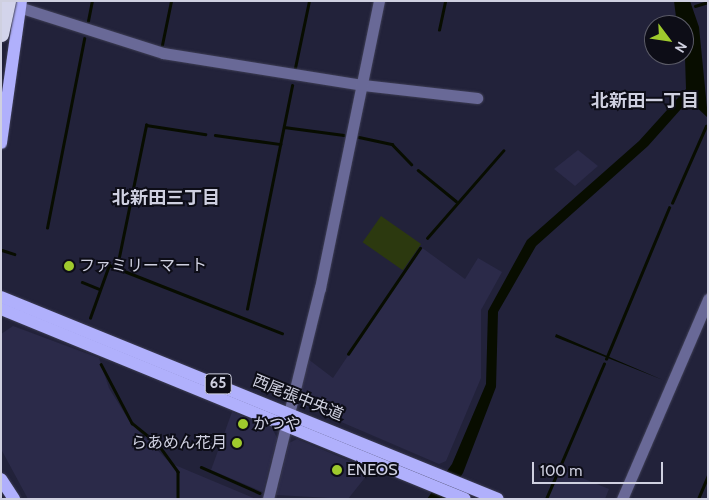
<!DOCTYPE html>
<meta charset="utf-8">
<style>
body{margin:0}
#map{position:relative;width:709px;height:500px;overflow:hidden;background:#22223a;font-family:Cabin,"Noto Sans JP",sans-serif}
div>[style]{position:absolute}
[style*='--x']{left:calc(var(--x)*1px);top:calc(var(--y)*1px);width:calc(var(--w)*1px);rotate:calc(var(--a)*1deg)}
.built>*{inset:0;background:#2b2a49}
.green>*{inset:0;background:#2c390f;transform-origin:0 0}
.water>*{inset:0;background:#080d00}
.stream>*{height:2.5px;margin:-1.25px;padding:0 1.25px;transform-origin:1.25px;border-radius:1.25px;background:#080d00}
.roads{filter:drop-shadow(0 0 1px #3e3e55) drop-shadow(0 0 1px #3e3e55)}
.minor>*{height:11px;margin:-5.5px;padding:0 5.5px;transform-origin:5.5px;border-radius:5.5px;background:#696997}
.major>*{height:12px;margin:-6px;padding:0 6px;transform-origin:6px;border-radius:6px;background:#b0b0fc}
.bridges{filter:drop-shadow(0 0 1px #3e3e55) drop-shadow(0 0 1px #3e3e55)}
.highway-bridge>*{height:15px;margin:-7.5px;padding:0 7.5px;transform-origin:7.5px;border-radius:7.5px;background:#d3d4eb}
.dots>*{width:14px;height:14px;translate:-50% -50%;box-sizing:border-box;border:2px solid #0d0d17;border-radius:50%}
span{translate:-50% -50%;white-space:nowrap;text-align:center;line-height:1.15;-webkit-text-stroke:4px #0d0d17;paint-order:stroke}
.shield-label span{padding:1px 4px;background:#0d0d17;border:1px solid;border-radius:4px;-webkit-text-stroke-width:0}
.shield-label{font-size:15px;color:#cfd0e0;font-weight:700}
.poi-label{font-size:16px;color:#cfd0e0}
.left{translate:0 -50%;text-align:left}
.right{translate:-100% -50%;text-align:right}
.street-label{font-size:16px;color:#cfd0e0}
.neighbourhood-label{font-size:18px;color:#cfd0e0;font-weight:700}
.frame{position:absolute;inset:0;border:2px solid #cfd0e0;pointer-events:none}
.north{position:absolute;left:644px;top:15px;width:50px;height:50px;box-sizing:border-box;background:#0d0d17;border:1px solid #5b5b67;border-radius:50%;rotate:121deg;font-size:14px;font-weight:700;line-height:20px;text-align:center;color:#cfd0e0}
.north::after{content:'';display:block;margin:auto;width:18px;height:22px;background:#9fca2d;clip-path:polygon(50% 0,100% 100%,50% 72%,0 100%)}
.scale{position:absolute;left:532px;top:462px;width:131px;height:22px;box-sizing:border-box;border:2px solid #cfd0e0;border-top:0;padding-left:6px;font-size:15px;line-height:18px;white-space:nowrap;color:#cfd0e0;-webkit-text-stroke:4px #0d0d17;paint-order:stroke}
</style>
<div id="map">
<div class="built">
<i style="clip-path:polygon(578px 150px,598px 166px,575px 186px,554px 169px)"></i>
<i style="clip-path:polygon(421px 247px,465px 279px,478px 258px,502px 272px,481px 310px,481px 378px,446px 461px,439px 464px,304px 406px,299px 398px,308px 359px,333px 378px)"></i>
<i style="clip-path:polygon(13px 326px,99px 358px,109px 388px,130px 422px,170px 463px,256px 499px,28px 499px,1px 449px,1px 334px)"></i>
<i style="clip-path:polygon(232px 412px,272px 428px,277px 438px,263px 492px,211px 470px)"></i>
<i style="clip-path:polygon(297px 439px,371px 470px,348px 499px,276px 495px,289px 443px)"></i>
<i style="clip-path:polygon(560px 469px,609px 489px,605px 499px,548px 499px)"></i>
</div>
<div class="green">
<i style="left:381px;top:216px;width:49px;height:32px;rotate:35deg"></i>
</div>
<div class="water">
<i style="clip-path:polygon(674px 1px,690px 1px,699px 27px,708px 118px,689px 100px,648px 146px,536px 246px,498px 312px,496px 387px,463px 473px,446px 499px,427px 499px,452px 464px,486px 384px,488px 311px,527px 240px,639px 141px,686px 89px,684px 25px,677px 25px)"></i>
<i style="clip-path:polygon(556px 334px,607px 356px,663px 380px,555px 337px)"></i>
</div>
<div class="stream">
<i style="--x:695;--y:6;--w:14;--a:-17"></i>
<i style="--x:88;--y:21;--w:20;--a:-79"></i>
<i style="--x:439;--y:30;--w:30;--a:-78"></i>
<i style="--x:162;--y:45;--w:45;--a:-78.4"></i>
<i style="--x:295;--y:68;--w:68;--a:-78.2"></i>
<i style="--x:284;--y:127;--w:60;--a:7.7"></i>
<i style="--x:215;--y:135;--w:66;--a:7.9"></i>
<i style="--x:359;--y:137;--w:34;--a:12"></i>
<i style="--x:392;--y:144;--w:28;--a:46"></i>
<i style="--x:418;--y:170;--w:49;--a:39.2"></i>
<i style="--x:672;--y:203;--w:84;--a:-66.2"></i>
<i style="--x:47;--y:228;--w:193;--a:-78.9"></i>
<i style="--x:427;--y:238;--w:116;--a:-48.9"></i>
<i style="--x:2;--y:250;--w:13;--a:18"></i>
<i style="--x:119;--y:257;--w:135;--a:-78.4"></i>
<i style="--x:146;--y:125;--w:60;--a:8.7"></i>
<i style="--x:82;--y:282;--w:18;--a:22"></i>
<i style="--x:247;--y:309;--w:228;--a:-78.6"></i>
<i style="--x:90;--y:318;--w:56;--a:-70.3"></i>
<i style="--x:109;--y:265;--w:186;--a:21.5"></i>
<i style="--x:348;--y:354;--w:128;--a:-55.8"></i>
<i style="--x:606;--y:359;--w:164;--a:-67.4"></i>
<i style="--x:101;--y:364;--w:67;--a:62.3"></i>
<i style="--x:132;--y:423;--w:33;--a:39"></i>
<i style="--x:158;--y:444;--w:34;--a:54"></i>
<i style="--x:178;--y:472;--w:27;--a:90"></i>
<i style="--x:201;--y:467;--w:64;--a:23.8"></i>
<i style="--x:546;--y:499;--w:147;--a:-66.8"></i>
<i style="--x:698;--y:499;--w:26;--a:-67"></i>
</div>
<div class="roads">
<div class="minor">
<i style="--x:12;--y:5;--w:158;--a:17.6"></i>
<i style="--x:163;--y:53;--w:203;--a:9.1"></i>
<i style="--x:363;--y:85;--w:115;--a:6.5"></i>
<i style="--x:268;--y:499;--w:217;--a:-76.2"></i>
<i style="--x:320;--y:288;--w:293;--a:-78.4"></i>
<i style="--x:622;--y:499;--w:218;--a:-66.7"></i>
</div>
<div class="major">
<i style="--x:1;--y:143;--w:143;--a:-82"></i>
<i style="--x:1;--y:297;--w:536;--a:22.12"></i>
<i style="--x:1;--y:309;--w:501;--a:22.27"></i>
<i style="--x:1;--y:479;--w:24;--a:57"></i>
</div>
</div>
<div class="bridges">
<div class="highway-bridge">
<i style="--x:1;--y:34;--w:34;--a:-78"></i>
</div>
</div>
<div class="dots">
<i style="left:69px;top:266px;background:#9fca2d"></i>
<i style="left:243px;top:424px;background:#9fca2d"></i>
<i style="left:237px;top:443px;background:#9fca2d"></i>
<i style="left:337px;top:470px;background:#9fca2d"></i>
</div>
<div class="shield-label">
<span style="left:218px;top:384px">65</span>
</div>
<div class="poi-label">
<span class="left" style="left:79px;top:266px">ファミリーマート</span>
<span class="left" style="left:253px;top:424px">かつや</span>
<span class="right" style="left:227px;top:443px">らあめん花月</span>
<span class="left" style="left:347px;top:470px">ENEOS</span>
</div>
<div class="street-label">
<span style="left:298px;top:398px;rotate:22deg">西尾張中央道</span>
</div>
<div class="neighbourhood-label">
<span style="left:645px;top:101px">北新田一丁目</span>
<span style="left:166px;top:198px">北新田三丁目</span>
</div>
<div class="frame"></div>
<div class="north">N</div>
<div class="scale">100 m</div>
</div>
